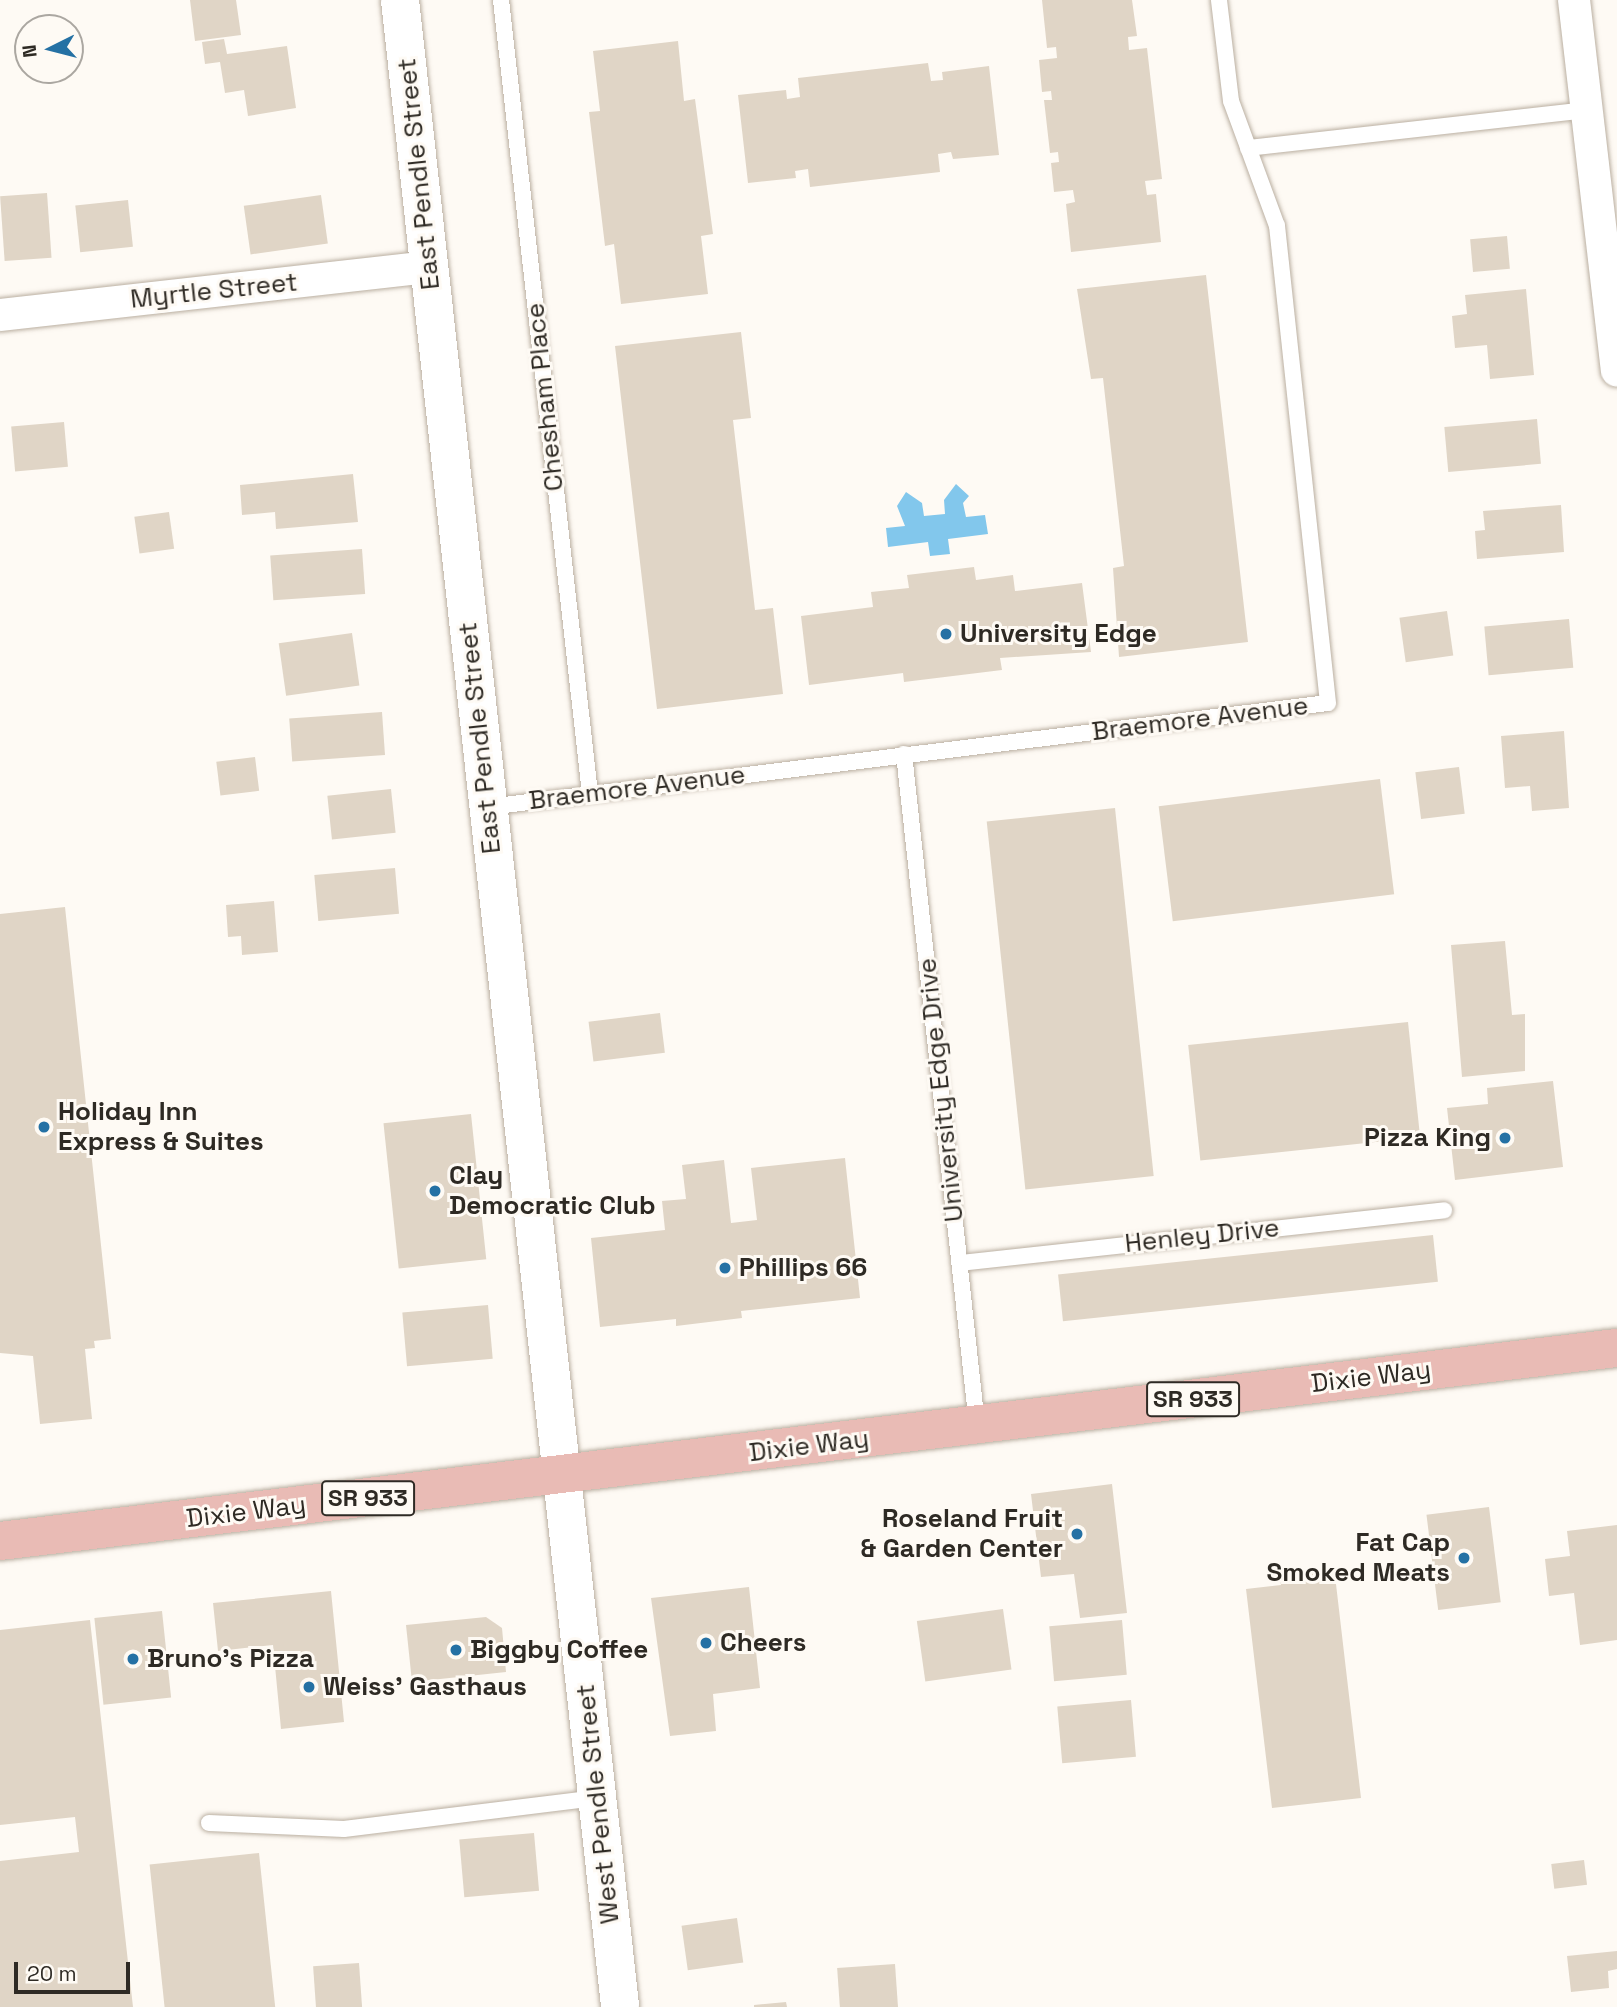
<!DOCTYPE html>
<style>
body{margin:0}
#map{position:relative;width:1617px;height:2007px;overflow:hidden;background:#fefaf4;font-family:"Space Grotesk",sans-serif}
div>[style]{position:absolute}
[style*='--x']{left:calc(var(--x)*1px);top:calc(var(--y)*1px);width:calc(var(--w)*1px);rotate:calc(var(--a)*1deg)}
.water>*{inset:0;background:#82c7ec}
.building>*{inset:0;background:#e0d5c6;transform-origin:0 0}
.roads{filter:drop-shadow(0 0 2px #baafa1) drop-shadow(0 0 2px #baafa1)}
.lane>*{height:16px;margin:-8px;padding:0 8px;transform-origin:8px;border-radius:8px;background:#fff}
.street>*{height:32px;margin:-16px;padding:0 16px;transform-origin:16px;border-radius:16px;background:#fff}
.secondary>*{height:38px;margin:-19px;padding:0 19px;transform-origin:19px;border-radius:19px;background:#fff}
.primary>*{height:38px;margin:-19px;padding:0 19px;transform-origin:19px;border-radius:19px;background:#e9bbb5}
.dots>*{width:19px;height:19px;translate:-50% -50%;box-sizing:border-box;border:4px solid #fefaf4;border-radius:50%}
span{translate:-50% -50%;white-space:nowrap;text-align:center;line-height:1.15;-webkit-text-stroke:6px #fefaf4;paint-order:stroke}
.shield-label span{padding:2px 5px;background:#fefaf4;border:2px solid;border-radius:5px;-webkit-text-stroke-width:0}
.shield-label{font-size:24px;color:#2e2a24;font-weight:700}
.street-label{font-size:26px;color:#2e2a24}
.poi-label{font-size:26px;color:#2e2a24;font-weight:700}
.left{translate:0 -50%;text-align:left}
.right{translate:-100% -50%;text-align:right}
.north{position:absolute;left:14px;top:14px;width:70px;height:70px;box-sizing:border-box;background:#fefaf4;border:2px solid #aba7a1;border-radius:50%;rotate:264deg;font-size:19px;font-weight:700;line-height:28px;text-align:center;color:#2e2a24}
.north::after{content:'';display:block;margin:auto;width:24px;height:32px;background:#2571a4;clip-path:polygon(50% 0,100% 100%,50% 72%,0 100%)}
.scale{position:absolute;left:14px;top:1962px;width:116px;height:32px;box-sizing:border-box;border:4px solid #2e2a24;border-top:0;padding-left:9px;font-size:21px;line-height:24px;white-space:nowrap;color:#2e2a24;-webkit-text-stroke:5px #fefaf4;paint-order:stroke}
</style>
<div id="map">
<div class="water">
<i style="clip-path:polygon(956px 484px,969px 496px,963px 503px,966px 517px,985px 515px,988px 534px,948px 539px,950px 554px,930px 556px,928px 542px,888px 547px,886px 528px,905px 526px,897px 506px,906px 492px,922px 503px,924px 516px,945px 514px,944px 500px)"></i>
</div>
<div class="building">
<i style="clip-path:polygon(190px 0,236px 0,241px 35px,195px 41px)"></i>
<i style="clip-path:polygon(1042px 0,1132px 0,1137px 36px,1128px 37px,1129px 50px,1147px 48px,1162px 179px,1145px 181px,1147px 195px,1156px 194px,1161px 242px,1071px 252px,1066px 204px,1075px 202px,1073px 190px,1054px 192px,1051px 163px,1059px 162px,1058px 152px,1050px 153px,1044px 100px,1052px 100px,1051px 91px,1042px 92px,1039px 60px,1057px 58px,1056px 47px,1047px 48px)"></i>
<i style="clip-path:polygon(224px 39px,227px 54px,287px 46px,296px 108px,248px 116px,244px 90px,225px 93px,220px 62px,205px 64px,202px 42px)"></i>
<i style="clip-path:polygon(678px 41px,684px 101px,695px 99px,713px 234px,701px 236px,708px 294px,621px 304px,614px 244px,605px 246px,589px 112px,600px 111px,593px 51px)"></i>
<i style="clip-path:polygon(928px 63px,931px 81px,943px 80px,942px 72px,989px 66px,999px 155px,953px 159px,951px 152px,938px 154px,940px 172px,810px 187px,808px 169px,795px 171px,796px 178px,748px 183px,738px 95px,786px 90px,787px 99px,800px 97px,798px 78px)"></i>
<i style="left:47px;top:193px;width:65px;height:47px;rotate:86deg"></i>
<i style="left:321px;top:195px;width:49px;height:78px;rotate:82deg"></i>
<i style="left:128px;top:200px;width:47px;height:53px;rotate:84deg"></i>
<i style="left:1507px;top:236px;width:33px;height:37px;rotate:85deg"></i>
<i style="clip-path:polygon(1206px 275px,1248px 642px,1119px 657px,1113px 568px,1124px 566px,1103px 378px,1091px 379px,1077px 289px)"></i>
<i style="clip-path:polygon(1526px 289px,1534px 375px,1490px 379px,1487px 345px,1455px 348px,1452px 316px,1467px 314px,1465px 295px)"></i>
<i style="clip-path:polygon(741px 332px,751px 418px,733px 420px,755px 610px,773px 608px,783px 694px,657px 709px,615px 346px)"></i>
<i style="left:1537px;top:419px;width:45px;height:93px;rotate:85deg"></i>
<i style="left:64px;top:422px;width:45px;height:53px;rotate:85deg"></i>
<i style="clip-path:polygon(353px 474px,358px 522px,276px 529px,275px 512px,242px 515px,240px 485px)"></i>
<i style="clip-path:polygon(1561px 505px,1564px 552px,1477px 559px,1475px 531px,1485px 530px,1483px 511px)"></i>
<i style="left:169px;top:512px;width:37px;height:35px;rotate:82deg"></i>
<i style="left:362px;top:549px;width:45px;height:92px;rotate:86deg"></i>
<i style="clip-path:polygon(974px 567px,976px 580px,1013px 575px,1015px 591px,1082px 583px,1091px 652px,1000px 658px,1002px 670px,904px 682px,903px 673px,809px 685px,801px 616px,873px 607px,871px 592px,909px 588px,907px 575px)"></i>
<i style="left:1447px;top:611px;width:45px;height:48px;rotate:82deg"></i>
<i style="left:1569px;top:619px;width:49px;height:85px;rotate:85deg"></i>
<i style="left:352px;top:633px;width:53px;height:74px;rotate:82deg"></i>
<i style="left:382px;top:712px;width:43px;height:93px;rotate:86deg"></i>
<i style="clip-path:polygon(1564px 731px,1569px 808px,1532px 811px,1530px 786px,1505px 788px,1501px 736px)"></i>
<i style="left:255px;top:757px;width:34px;height:39px;rotate:83deg"></i>
<i style="left:1459px;top:767px;width:47px;height:44px;rotate:83deg"></i>
<i style="left:1380px;top:779px;width:116px;height:223px;rotate:83deg"></i>
<i style="left:391px;top:789px;width:44px;height:64px;rotate:84deg"></i>
<i style="left:1115px;top:808px;width:370px;height:129px;rotate:84deg"></i>
<i style="left:395px;top:868px;width:46px;height:81px;rotate:85deg"></i>
<i style="clip-path:polygon(274px 901px,278px 952px,242px 955px,241px 936px,228px 937px,226px 905px)"></i>
<i style="clip-path:polygon(65px 907px,111px 1339px,94px 1341px,95px 1348px,85px 1349px,92px 1419px,40px 1424px,33px 1356px,0 1353px,0 914px)"></i>
<i style="clip-path:polygon(1505px 941px,1512px 1015px,1525px 1014px,1525px 1071px,1462px 1077px,1451px 945px)"></i>
<i style="left:660px;top:1013px;width:40px;height:72px;rotate:83deg"></i>
<i style="left:1408px;top:1022px;width:116px;height:221px;rotate:84deg"></i>
<i style="clip-path:polygon(1553px 1081px,1563px 1167px,1455px 1180px,1447px 1108px,1488px 1104px,1487px 1088px)"></i>
<i style="left:471px;top:1114px;width:146px;height:88px;rotate:84deg"></i>
<i style="clip-path:polygon(845px 1158px,860px 1298px,741px 1311px,742px 1318px,676px 1326px,676px 1319px,600px 1327px,591px 1238px,665px 1230px,662px 1201px,686px 1199px,682px 1165px,724px 1160px,731px 1223px,757px 1220px,751px 1168px)"></i>
<i style="left:1433px;top:1235px;width:47px;height:377px;rotate:84deg"></i>
<i style="left:488px;top:1305px;width:54px;height:86px;rotate:85deg"></i>
<i style="clip-path:polygon(1112px 1484px,1127px 1613px,1080px 1618px,1074px 1574px,1041px 1577px,1031px 1494px)"></i>
<i style="left:1489px;top:1507px;width:96px;height:63px;rotate:83deg"></i>
<i style="clip-path:polygon(1617px 1525px,1617px 1640px,1580px 1645px,1574px 1593px,1549px 1596px,1545px 1559px,1570px 1556px,1567px 1531px)"></i>
<i style="clip-path:polygon(1334px 1567px,1361px 1798px,1272px 1808px,1246px 1589px,1281px 1585px,1279px 1574px)"></i>
<i style="clip-path:polygon(749px 1587px,760px 1688px,713px 1694px,716px 1731px,670px 1736px,651px 1598px)"></i>
<i style="clip-path:polygon(331px 1591px,344px 1722px,281px 1729px,273px 1645px,218px 1651px,213px 1603px)"></i>
<i style="left:1003px;top:1609px;width:61px;height:87px;rotate:82deg"></i>
<i style="left:162px;top:1611px;width:87px;height:68px;rotate:84deg"></i>
<i style="clip-path:polygon(486px 1617px,502px 1628px,506px 1672px,412px 1682px,406px 1625px)"></i>
<i style="clip-path:polygon(90px 1620px,133px 2007px,0 2007px,0 1861px,79px 1852px,75px 1817px,0 1825px,0 1630px)"></i>
<i style="left:1122px;top:1620px;width:55px;height:73px;rotate:85deg"></i>
<i style="left:1131px;top:1700px;width:57px;height:74px;rotate:85deg"></i>
<i style="left:534px;top:1833px;width:58px;height:75px;rotate:85deg"></i>
<i style="left:259px;top:1853px;width:155px;height:110px;rotate:84deg"></i>
<i style="left:1584px;top:1860px;width:25px;height:33px;rotate:83deg"></i>
<i style="left:737px;top:1918px;width:45px;height:56px;rotate:82deg"></i>
<i style="clip-path:polygon(1617px 1951px,1617px 1969px,1608px 1971px,1609px 1988px,1571px 1992px,1567px 1956px)"></i>
<i style="left:359px;top:1963px;width:44px;height:46px;rotate:86deg"></i>
<i style="left:895px;top:1964px;width:43px;height:58px;rotate:86deg"></i>
<i style="clip-path:polygon(786px 2002px,787px 2007px,754px 2007px,754px 2005px)"></i>
</div>
<div class="roads">
<div class="lane">
<i style="--x:501;--y:0;--w:799;--a:83.6"></i>
<i style="--x:1248;--y:148;--w:342;--a:-6.4"></i>
<i style="--x:904;--y:754;--w:675;--a:83.79"></i>
<i style="--x:488;--y:807;--w:846;--a:-7.06"></i>
<i style="--x:1328;--y:703;--w:480;--a:-96.1"></i>
<i style="--x:1277;--y:226;--w:133;--a:-110.2"></i>
<i style="--x:1231;--y:101;--w:102;--a:-96.8"></i>
<i style="--x:960;--y:1263;--w:487;--a:-6.2"></i>
<i style="--x:209;--y:1823;--w:135;--a:2.5"></i>
<i style="--x:344;--y:1829;--w:255;--a:-7"></i>
</div>
<div class="street">
<i style="--x:1574;--y:0;--w:373;--a:83.4"></i>
<i style="--x:0;--y:315;--w:432;--a:-6.4"></i>
</div>
<div class="secondary">
<i style="--x:400;--y:0;--w:2019;--a:83.74"></i>
</div>
<div class="primary">
<i style="--x:0;--y:1541;--w:1628;--a:-6.81"></i>
</div>
</div>
<div class="dots">
<i style="left:946px;top:634px;background:#2571a4"></i>
<i style="left:44px;top:1127px;background:#2571a4"></i>
<i style="left:1505px;top:1138px;background:#2571a4"></i>
<i style="left:435px;top:1191px;background:#2571a4"></i>
<i style="left:725px;top:1268px;background:#2571a4"></i>
<i style="left:1077px;top:1534px;background:#2571a4"></i>
<i style="left:1464px;top:1558px;background:#2571a4"></i>
<i style="left:706px;top:1643px;background:#2571a4"></i>
<i style="left:456px;top:1650px;background:#2571a4"></i>
<i style="left:133px;top:1659px;background:#2571a4"></i>
<i style="left:309px;top:1687px;background:#2571a4"></i>
</div>
<div class="shield-label">
<span style="left:1193px;top:1399px">SR 933</span>
<span style="left:368px;top:1498px">SR 933</span>
</div>
<div class="street-label">
<span style="left:419px;top:174px;rotate:-96deg">East Pendle Street</span>
<span style="left:214px;top:291px;rotate:-6deg">Myrtle Street</span>
<span style="left:545px;top:397px;rotate:-96deg">Chesham Place</span>
<span style="left:1200px;top:719px;rotate:-7deg">Braemore Avenue</span>
<span style="left:480px;top:738px;rotate:-96deg">East Pendle Street</span>
<span style="left:637px;top:788px;rotate:-7deg">Braemore Avenue</span>
<span style="left:941px;top:1090px;rotate:-96deg">University Edge Drive</span>
<span style="left:1202px;top:1236px;rotate:-6deg">Henley Drive</span>
<span style="left:1371px;top:1377px;rotate:-7deg">Dixie Way</span>
<span style="left:809px;top:1446px;rotate:-7deg">Dixie Way</span>
<span style="left:246px;top:1512px;rotate:-7deg">Dixie Way</span>
<span style="left:598px;top:1804px;rotate:-96deg">West Pendle Street</span>
</div>
<div class="poi-label">
<span class="left" style="left:960px;top:634px">University Edge</span>
<span class="left" style="left:58px;top:1127px">Holiday Inn<br>Express &amp; Suites</span>
<span class="right" style="left:1491px;top:1138px">Pizza King</span>
<span class="left" style="left:449px;top:1191px">Clay<br>Democratic Club</span>
<span class="left" style="left:739px;top:1268px">Phillips 66</span>
<span class="right" style="left:1063px;top:1534px">Roseland Fruit<br>&amp; Garden Center</span>
<span class="right" style="left:1450px;top:1558px">Fat Cap<br>Smoked Meats</span>
<span class="left" style="left:720px;top:1643px">Cheers</span>
<span class="left" style="left:470px;top:1650px">Biggby Coffee</span>
<span class="left" style="left:147px;top:1659px">Bruno's Pizza</span>
<span class="left" style="left:323px;top:1687px">Weiss' Gasthaus</span>
</div>
<div class="north">N</div>
<div class="scale">20 m</div>
</div>
